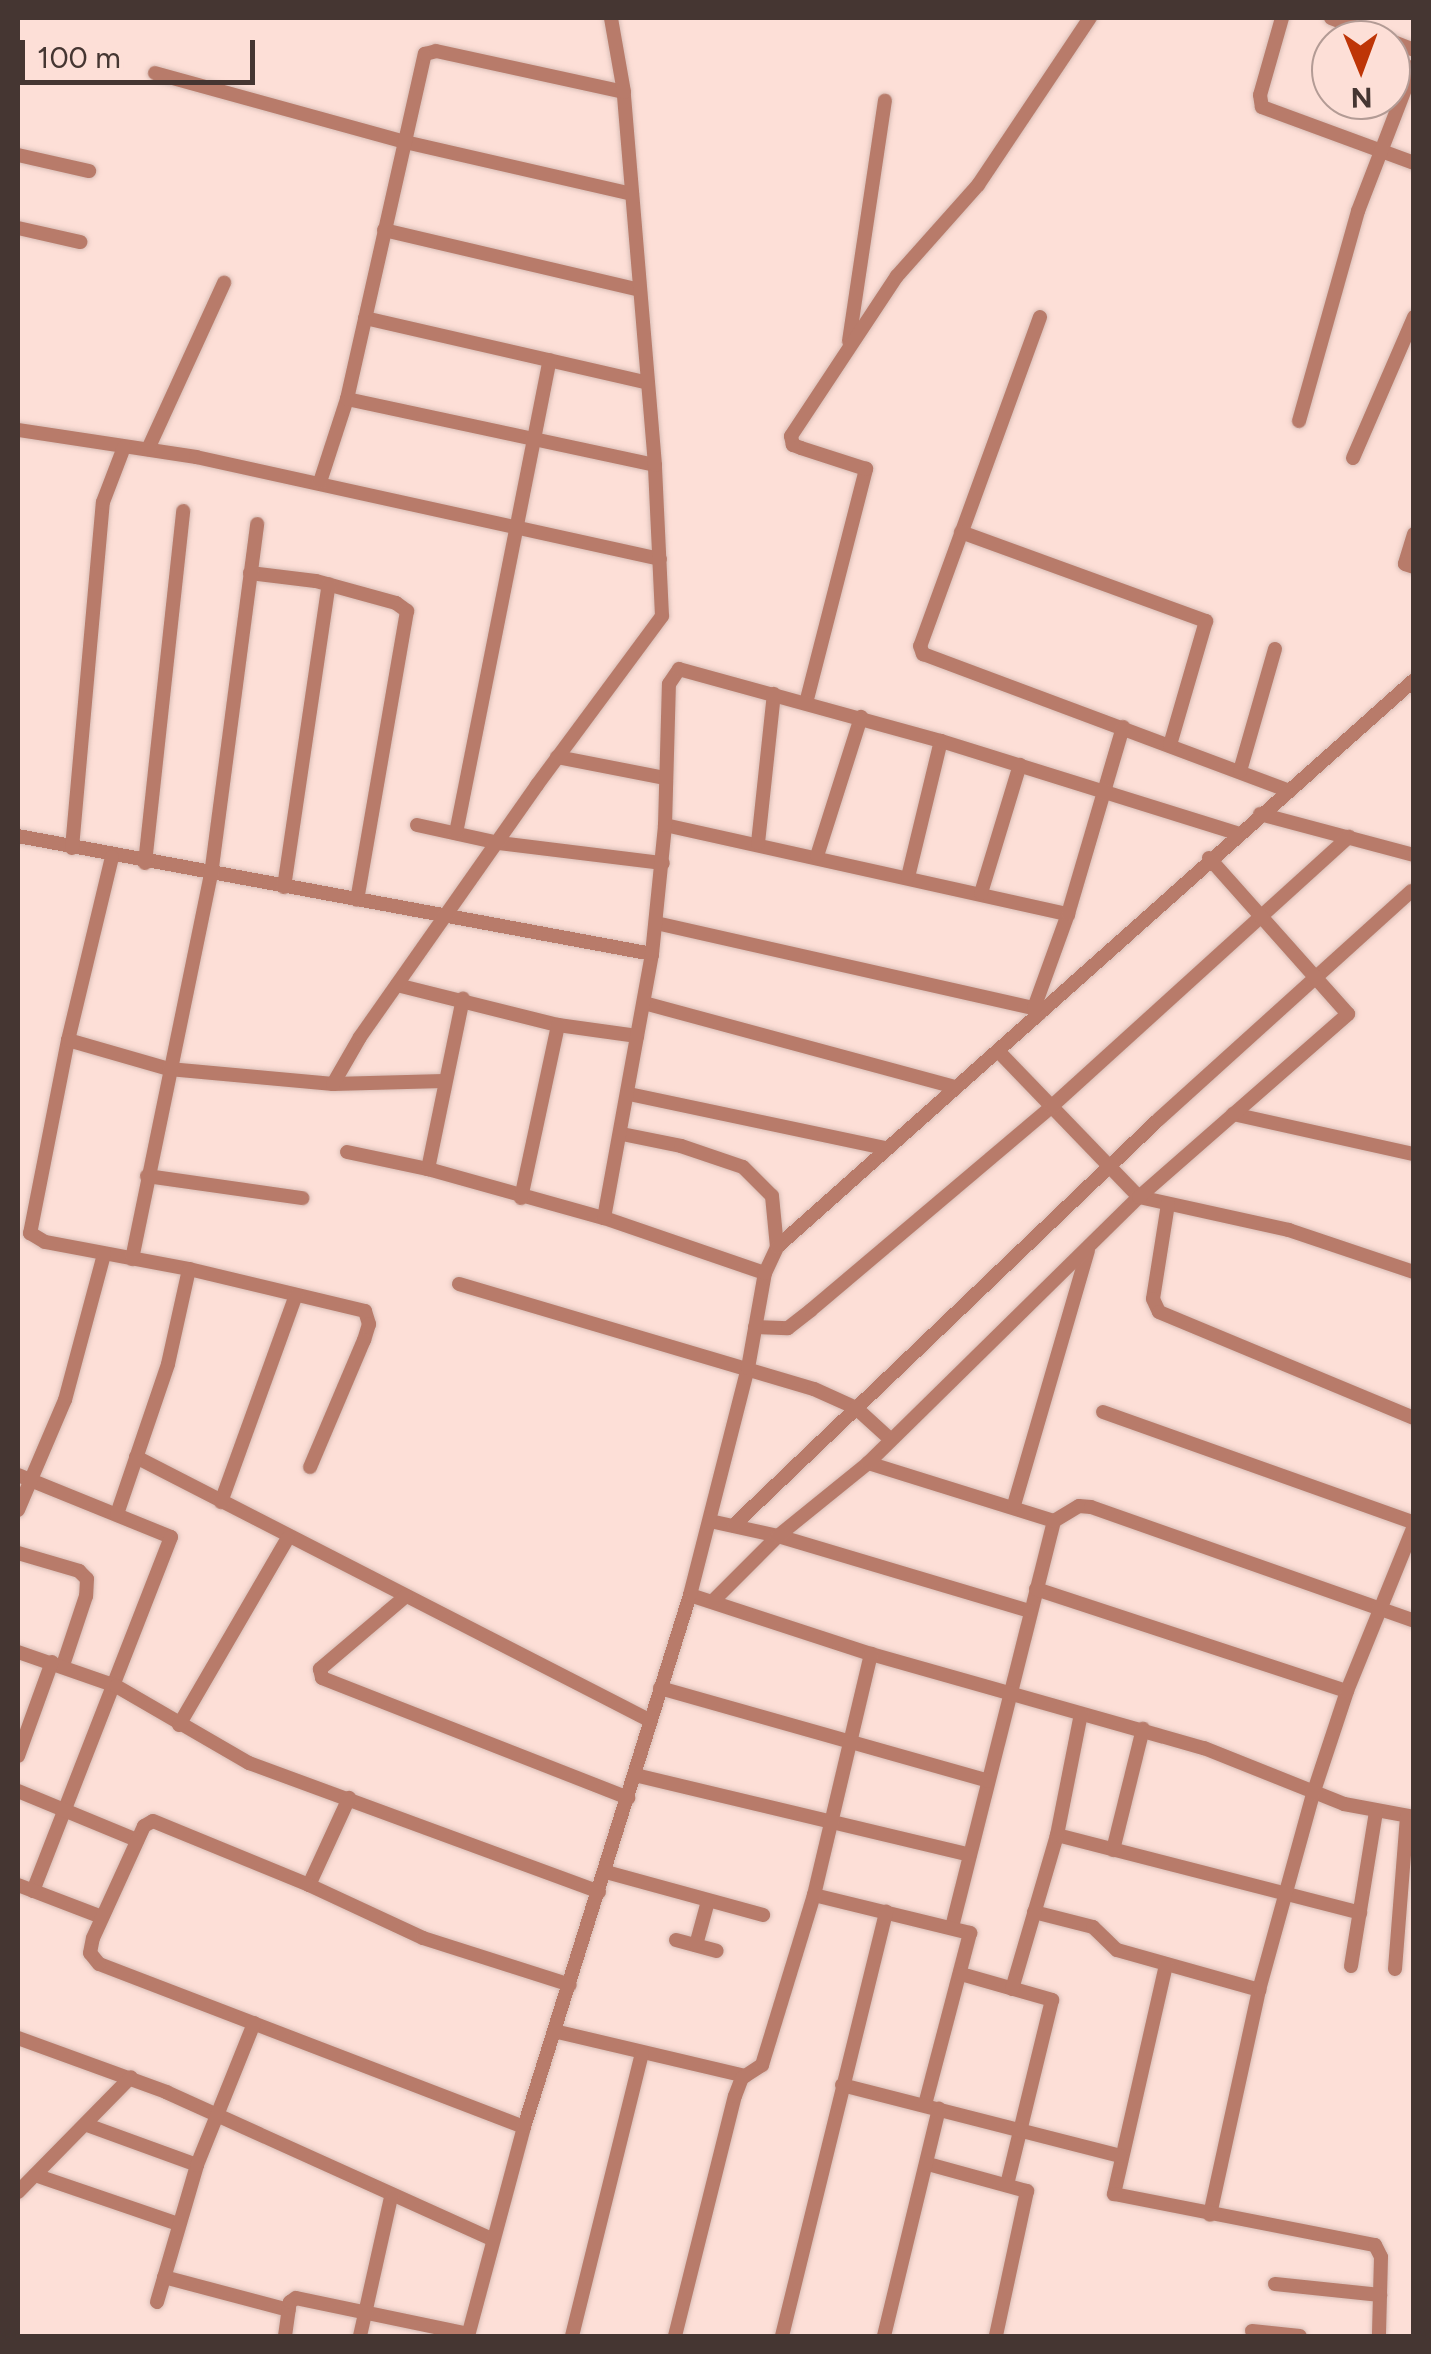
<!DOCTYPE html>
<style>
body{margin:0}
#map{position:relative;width:1431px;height:2354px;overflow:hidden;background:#fddfd7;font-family:Figtree,sans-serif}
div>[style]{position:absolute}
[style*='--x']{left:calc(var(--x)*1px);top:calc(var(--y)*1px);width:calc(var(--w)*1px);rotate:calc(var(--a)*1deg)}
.roads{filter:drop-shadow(0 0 2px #d8bdb6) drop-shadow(0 0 2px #d8bdb6)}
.minor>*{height:14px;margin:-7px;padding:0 7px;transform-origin:7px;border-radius:7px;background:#b87b6a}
span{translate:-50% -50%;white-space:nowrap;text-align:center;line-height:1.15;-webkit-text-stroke:9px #fddfd7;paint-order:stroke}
.frame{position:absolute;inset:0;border:20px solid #453632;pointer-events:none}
.north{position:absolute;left:1311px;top:20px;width:100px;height:100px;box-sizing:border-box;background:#fddfd7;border:2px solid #b39b95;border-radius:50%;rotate:179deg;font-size:28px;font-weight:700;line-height:40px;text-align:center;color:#453632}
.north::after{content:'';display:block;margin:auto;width:35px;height:45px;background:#be3507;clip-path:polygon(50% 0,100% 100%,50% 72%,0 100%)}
.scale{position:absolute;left:20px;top:40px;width:235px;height:45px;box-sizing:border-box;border:5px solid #453632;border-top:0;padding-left:12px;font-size:30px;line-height:35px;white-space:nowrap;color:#453632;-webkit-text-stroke:8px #fddfd7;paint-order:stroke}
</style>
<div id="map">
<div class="roads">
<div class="minor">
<i style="--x:1282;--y:18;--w:80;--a:105.9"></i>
<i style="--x:1260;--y:95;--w:12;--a:81"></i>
<i style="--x:1262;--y:107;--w:162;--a:20.2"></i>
<i style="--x:1331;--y:18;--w:61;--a:21.1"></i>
<i style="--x:1391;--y:41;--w:25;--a:21"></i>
<i style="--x:155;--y:73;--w:259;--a:15.4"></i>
<i style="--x:405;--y:142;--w:233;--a:12.9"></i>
<i style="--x:18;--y:155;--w:73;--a:12.7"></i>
<i style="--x:18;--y:228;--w:64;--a:12.7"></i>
<i style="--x:384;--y:230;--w:263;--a:13.2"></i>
<i style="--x:1040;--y:317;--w:350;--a:110"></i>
<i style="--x:920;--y:646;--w:9;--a:69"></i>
<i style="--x:923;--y:654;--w:391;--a:20.5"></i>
<i style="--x:365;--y:318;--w:290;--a:12.9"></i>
<i style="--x:849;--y:341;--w:243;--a:-81.5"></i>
<i style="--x:347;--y:399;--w:315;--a:12.1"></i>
<i style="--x:1299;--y:421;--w:218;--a:-74.3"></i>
<i style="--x:1358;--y:211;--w:155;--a:-68.9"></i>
<i style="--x:18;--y:430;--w:180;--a:8.6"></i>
<i style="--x:196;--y:457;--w:475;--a:12.4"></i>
<i style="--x:148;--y:449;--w:183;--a:-65.4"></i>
<i style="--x:1353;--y:458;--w:154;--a:-66.6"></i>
<i style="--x:320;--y:482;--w:87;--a:-72"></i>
<i style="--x:347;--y:399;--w:354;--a:-77.3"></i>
<i style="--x:425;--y:54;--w:11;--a:-15"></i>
<i style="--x:436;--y:51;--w:192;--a:12.3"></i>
<i style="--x:961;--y:532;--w:261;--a:20"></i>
<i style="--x:1206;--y:621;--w:129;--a:106.2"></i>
<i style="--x:1414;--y:534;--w:31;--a:107"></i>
<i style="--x:1405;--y:564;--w:9;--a:18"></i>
<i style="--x:250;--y:573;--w:66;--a:6.9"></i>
<i style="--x:316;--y:581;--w:83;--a:15.4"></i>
<i style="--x:396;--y:603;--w:14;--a:36"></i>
<i style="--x:407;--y:611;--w:293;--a:99.8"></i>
<i style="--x:806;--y:703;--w:242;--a:-75.6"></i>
<i style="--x:866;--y:469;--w:68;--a:-162.1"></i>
<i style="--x:801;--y:448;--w:9;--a:-159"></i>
<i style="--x:793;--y:445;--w:9;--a:-103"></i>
<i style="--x:791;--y:436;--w:192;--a:-56.5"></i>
<i style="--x:897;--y:276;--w:122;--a:-48.3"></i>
<i style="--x:978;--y:185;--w:201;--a:-56.2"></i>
<i style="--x:557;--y:757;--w:110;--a:11"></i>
<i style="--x:1240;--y:771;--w:127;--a:-74"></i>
<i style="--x:1260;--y:814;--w:159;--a:14.9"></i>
<i style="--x:417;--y:825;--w:84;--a:12.4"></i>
<i style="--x:499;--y:843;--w:165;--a:7"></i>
<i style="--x:665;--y:825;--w:413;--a:12.5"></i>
<i style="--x:456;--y:833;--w:482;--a:-78.8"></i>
<i style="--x:18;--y:836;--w:645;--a:10.54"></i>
<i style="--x:758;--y:843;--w:150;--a:-83.9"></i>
<i style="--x:72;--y:848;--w:347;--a:-84.9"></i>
<i style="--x:103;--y:502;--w:59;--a:-69.1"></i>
<i style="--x:817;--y:856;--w:146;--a:-72.4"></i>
<i style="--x:112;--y:857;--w:188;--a:103.5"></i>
<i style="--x:68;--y:1040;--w:197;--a:101.1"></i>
<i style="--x:30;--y:1233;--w:17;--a:31"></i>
<i style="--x:45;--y:1242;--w:147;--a:10.6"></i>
<i style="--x:189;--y:1269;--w:181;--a:13.4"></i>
<i style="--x:365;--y:1311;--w:14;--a:73"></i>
<i style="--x:369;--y:1324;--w:17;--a:107"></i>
<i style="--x:364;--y:1340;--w:138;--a:113"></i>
<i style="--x:145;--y:863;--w:354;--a:-83.8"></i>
<i style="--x:908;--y:877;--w:140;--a:-76.4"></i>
<i style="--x:284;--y:887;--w:306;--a:-81.6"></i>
<i style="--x:981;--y:893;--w:134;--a:-73.1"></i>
<i style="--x:656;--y:923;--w:387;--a:12.7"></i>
<i style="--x:1034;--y:1008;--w:8;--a:45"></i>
<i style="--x:397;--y:985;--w:166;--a:14"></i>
<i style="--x:558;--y:1025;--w:80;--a:7.9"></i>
<i style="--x:644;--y:1003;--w:323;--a:15.1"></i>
<i style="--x:1034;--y:1008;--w:100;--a:-70.1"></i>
<i style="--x:1068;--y:914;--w:195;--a:-73.6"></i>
<i style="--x:68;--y:1040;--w:105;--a:16"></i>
<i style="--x:169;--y:1069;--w:165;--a:5.2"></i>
<i style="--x:333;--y:1084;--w:111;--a:-1.5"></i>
<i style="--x:998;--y:1051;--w:203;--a:46"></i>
<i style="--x:1139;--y:1197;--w:154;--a:12.4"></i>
<i style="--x:1289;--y:1230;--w:132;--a:18.6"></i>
<i style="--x:333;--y:1084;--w:54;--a:-60.1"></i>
<i style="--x:360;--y:1037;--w:308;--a:-54.9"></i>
<i style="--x:537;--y:785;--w:210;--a:-53.5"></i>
<i style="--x:662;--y:616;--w:151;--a:-92.7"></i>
<i style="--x:655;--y:465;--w:374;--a:-94.8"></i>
<i style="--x:624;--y:92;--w:75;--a:-100"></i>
<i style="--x:629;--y:1094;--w:262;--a:11.9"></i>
<i style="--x:1233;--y:1114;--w:185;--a:12.5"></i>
<i style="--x:622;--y:1134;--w:60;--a:11.5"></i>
<i style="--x:681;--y:1146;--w:65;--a:18.7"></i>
<i style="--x:743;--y:1167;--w:41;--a:45"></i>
<i style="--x:772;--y:1196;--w:51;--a:84.4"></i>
<i style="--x:347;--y:1152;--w:83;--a:11.9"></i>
<i style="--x:428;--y:1169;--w:183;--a:15.6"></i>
<i style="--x:604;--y:1218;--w:170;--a:18.9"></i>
<i style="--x:428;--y:1169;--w:174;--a:-78.4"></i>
<i style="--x:147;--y:1176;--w:157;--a:8.1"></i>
<i style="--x:521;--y:1198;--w:177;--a:-77.9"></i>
<i style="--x:1168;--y:1204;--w:96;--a:99"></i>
<i style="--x:1153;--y:1299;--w:14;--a:65"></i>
<i style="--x:1159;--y:1312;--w:276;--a:22.6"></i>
<i style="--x:604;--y:1218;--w:268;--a:-79.7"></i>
<i style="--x:652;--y:954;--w:130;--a:-84.2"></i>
<i style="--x:665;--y:825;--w:141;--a:-88.4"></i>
<i style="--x:669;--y:684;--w:18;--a:-56"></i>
<i style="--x:679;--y:669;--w:272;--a:15.4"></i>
<i style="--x:941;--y:741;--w:309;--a:17.3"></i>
<i style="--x:132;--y:1259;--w:392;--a:-78.4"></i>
<i style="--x:211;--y:875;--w:354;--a:-82.5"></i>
<i style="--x:459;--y:1284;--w:370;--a:16.5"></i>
<i style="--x:814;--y:1389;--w:46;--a:24.3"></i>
<i style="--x:856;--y:1408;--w:47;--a:42.4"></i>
<i style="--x:755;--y:1327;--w:33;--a:2"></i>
<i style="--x:788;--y:1328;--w:29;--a:-38"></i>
<i style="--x:811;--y:1310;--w:316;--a:-40.2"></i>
<i style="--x:1052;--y:1106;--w:401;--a:-42.2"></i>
<i style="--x:1103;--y:1412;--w:330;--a:19.6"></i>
<i style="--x:136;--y:1457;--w:576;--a:27.14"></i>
<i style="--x:868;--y:1463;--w:195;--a:17.3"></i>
<i style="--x:1054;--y:1521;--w:418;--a:104.1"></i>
<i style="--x:18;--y:1475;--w:165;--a:22.1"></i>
<i style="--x:171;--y:1537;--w:380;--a:111.3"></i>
<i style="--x:221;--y:1502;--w:220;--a:-70.1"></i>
<i style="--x:1014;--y:1505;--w:265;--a:-73.8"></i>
<i style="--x:18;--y:1510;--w:120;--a:-66.9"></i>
<i style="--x:65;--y:1400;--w:151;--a:-75"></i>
<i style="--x:117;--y:1514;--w:158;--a:-71.2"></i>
<i style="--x:168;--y:1364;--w:97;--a:-77.5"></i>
<i style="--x:710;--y:1521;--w:70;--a:12.4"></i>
<i style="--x:778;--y:1536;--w:263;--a:16.6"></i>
<i style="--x:1054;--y:1521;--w:29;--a:-31"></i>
<i style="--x:1079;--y:1506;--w:12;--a:5"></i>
<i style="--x:1091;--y:1507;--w:343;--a:19.4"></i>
<i style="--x:734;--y:1525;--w:588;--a:-43.69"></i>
<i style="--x:1159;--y:1119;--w:340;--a:-42.1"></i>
<i style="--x:18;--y:1553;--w:64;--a:16.4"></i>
<i style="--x:79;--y:1571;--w:11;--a:45"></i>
<i style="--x:87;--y:1579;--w:17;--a:93"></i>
<i style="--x:86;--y:1596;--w:73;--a:108.4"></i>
<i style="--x:1036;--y:1589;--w:327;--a:18.2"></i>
<i style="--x:690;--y:1595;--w:190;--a:18.1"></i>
<i style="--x:871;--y:1654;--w:346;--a:15.8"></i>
<i style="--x:1204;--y:1748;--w:151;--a:21.8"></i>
<i style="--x:1344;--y:1804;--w:71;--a:10.5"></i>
<i style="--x:406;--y:1596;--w:113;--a:139.7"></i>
<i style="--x:320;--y:1669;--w:9;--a:77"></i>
<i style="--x:322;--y:1678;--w:329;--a:21.4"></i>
<i style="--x:713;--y:1601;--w:92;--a:-45"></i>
<i style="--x:778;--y:1536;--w:116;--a:-39"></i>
<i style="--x:868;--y:1463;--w:380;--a:-44.5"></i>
<i style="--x:1139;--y:1197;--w:278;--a:-41.2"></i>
<i style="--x:1348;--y:1014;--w:209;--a:-131.7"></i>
<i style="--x:18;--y:1652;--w:104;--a:19.1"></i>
<i style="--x:116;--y:1686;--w:154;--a:30.1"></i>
<i style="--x:249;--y:1763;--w:373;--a:20.2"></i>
<i style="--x:660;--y:1688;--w:341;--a:15.8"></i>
<i style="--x:179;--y:1725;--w:216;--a:-59.8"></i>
<i style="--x:18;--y:1756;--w:100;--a:-70.1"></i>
<i style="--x:635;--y:1775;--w:344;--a:13.4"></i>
<i style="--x:18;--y:1791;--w:129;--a:22.4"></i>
<i style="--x:1057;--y:1835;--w:313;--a:14.4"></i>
<i style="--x:1113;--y:1850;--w:125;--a:-76.1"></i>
<i style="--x:606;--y:1872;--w:163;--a:15.3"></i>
<i style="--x:18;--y:1885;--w:90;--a:20.9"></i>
<i style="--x:309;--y:1885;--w:96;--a:-65.3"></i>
<i style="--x:814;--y:1895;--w:161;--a:13.7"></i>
<i style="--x:970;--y:1933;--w:178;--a:104.7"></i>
<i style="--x:1034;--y:1912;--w:61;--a:14.3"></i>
<i style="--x:1093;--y:1927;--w:33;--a:44"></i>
<i style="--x:1117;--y:1950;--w:148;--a:15.7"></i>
<i style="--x:1259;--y:1990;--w:230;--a:102.3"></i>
<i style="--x:676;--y:1940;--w:42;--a:15"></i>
<i style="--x:696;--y:1945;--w:46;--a:-74.7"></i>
<i style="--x:1166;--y:1965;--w:235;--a:102.8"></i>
<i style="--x:1114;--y:2194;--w:266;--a:11.1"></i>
<i style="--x:1375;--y:2245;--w:13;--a:63"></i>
<i style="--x:1381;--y:2257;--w:79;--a:91.5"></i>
<i style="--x:1351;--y:1966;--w:157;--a:-80.8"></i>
<i style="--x:1395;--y:1969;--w:153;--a:-85.5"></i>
<i style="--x:961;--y:1974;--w:95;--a:15.9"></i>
<i style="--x:1052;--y:2000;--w:189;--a:103.7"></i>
<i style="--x:1012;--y:1989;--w:160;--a:-73.7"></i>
<i style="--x:1057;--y:1835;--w:123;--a:-78.8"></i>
<i style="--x:1259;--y:1990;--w:203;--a:-74.6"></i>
<i style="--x:1313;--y:1794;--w:108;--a:-71.7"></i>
<i style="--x:1347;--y:1691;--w:178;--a:-67.9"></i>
<i style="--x:558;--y:2032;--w:192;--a:13.2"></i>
<i style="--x:18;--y:2038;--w:158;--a:20"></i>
<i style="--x:166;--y:2092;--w:357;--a:24.3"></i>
<i style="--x:842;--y:2085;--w:287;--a:14.3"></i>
<i style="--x:87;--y:2125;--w:117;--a:20"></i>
<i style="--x:524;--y:2127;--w:455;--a:-159"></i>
<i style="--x:99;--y:1964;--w:14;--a:-129"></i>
<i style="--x:90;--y:1953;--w:15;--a:-79"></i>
<i style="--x:93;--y:1938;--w:123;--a:-65.5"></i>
<i style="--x:144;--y:1826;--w:10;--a:-29"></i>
<i style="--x:153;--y:1821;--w:169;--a:22.3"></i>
<i style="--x:309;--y:1885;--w:126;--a:24.9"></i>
<i style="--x:423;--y:1938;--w:154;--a:17.7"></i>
<i style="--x:928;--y:2164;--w:103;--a:15.3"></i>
<i style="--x:1027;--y:2191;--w:148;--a:102.1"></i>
<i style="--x:35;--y:2175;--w:151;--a:18.9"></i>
<i style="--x:18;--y:2192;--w:161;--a:-45.5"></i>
<i style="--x:164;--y:2277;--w:129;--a:14.8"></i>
<i style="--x:1275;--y:2284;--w:106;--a:6"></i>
<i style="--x:157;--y:2302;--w:143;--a:-73.7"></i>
<i style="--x:197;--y:2165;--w:153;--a:-68.1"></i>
<i style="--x:1252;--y:2331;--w:48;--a:5.9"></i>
<i style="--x:285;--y:2336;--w:34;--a:-82"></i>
<i style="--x:290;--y:2302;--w:7;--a:-34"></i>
<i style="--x:296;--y:2298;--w:176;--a:11.8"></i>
<i style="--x:360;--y:2336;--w:142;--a:-77.4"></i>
<i style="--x:468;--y:2336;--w:216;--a:-75"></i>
<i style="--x:524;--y:2127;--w:557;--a:-72.67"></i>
<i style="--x:690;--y:1595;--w:234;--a:-75.7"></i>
<i style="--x:748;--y:1368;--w:97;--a:-79.9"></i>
<i style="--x:765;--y:1273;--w:29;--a:-65"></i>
<i style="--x:777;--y:1247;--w:853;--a:-41.67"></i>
<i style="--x:572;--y:2336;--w:292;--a:-76.1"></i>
<i style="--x:675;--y:2336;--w:247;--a:-76"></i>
<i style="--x:735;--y:2096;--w:19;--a:-69"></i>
<i style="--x:742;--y:2078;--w:24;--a:-33"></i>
<i style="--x:762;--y:2065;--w:178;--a:-73"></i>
<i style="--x:814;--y:1895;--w:248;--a:-76.7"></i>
<i style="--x:782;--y:2336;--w:437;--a:-76.2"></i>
<i style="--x:884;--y:2336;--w:234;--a:-76.4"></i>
</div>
</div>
<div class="frame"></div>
<div class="north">N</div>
<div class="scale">100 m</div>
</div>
